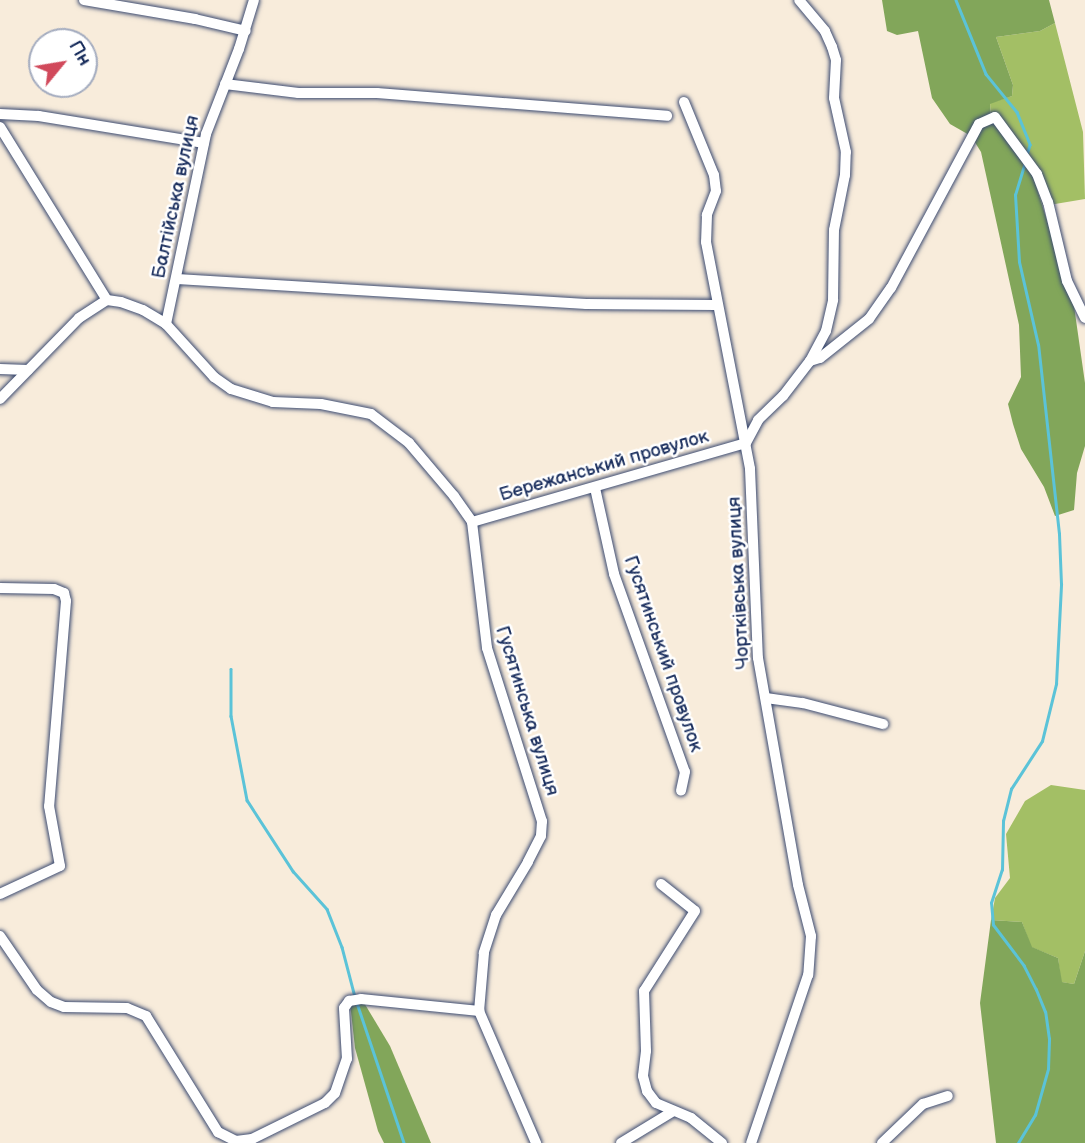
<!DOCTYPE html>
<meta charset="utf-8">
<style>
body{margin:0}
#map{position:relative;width:1085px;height:1143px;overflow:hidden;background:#f8ecdb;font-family:"Balsamiq Sans",sans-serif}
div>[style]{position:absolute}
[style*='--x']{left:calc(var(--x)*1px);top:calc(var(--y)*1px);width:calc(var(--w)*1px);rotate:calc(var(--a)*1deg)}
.green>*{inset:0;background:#a3bf65}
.forest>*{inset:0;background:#82a65a}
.stream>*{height:2.5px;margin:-1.25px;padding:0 1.25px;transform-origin:1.25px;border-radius:1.25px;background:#5bc3d8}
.roads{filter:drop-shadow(0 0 2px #3c4b71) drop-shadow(0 0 2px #3c4b71)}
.minor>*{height:10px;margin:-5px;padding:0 5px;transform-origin:5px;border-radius:5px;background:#fff}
span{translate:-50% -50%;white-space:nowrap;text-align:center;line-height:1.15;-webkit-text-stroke:5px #fff;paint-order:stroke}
.street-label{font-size:19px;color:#1b2f5e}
.north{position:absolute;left:28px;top:28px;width:70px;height:70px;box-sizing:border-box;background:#fff;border:2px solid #a4acbf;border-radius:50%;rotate:60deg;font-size:19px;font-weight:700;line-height:28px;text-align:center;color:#1b2f5e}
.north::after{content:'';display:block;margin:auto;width:24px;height:32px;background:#d1495b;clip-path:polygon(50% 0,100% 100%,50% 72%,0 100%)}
</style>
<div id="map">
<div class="green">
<i style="clip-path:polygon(1055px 23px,1083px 132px,1085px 199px,1043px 206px,1033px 176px,991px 120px,990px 103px,1012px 96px,1013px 85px,996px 37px,1040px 31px)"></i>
<i style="clip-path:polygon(1051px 785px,1085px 790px,1085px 951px,1074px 984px,1061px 982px,1058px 958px,1031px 947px,1022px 922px,991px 920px,995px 898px,1010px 878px,1006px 834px,1025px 801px)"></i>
</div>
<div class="forest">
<i style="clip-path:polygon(882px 0,1049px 0,1055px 23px,1040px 31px,996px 37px,1013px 85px,1012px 96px,990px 104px,991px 120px,1033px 176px,1074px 306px,1085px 383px,1085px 446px,1077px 473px,1074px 510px,1055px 516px,1044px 487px,1021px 449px,1013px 424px,1008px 404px,1021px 377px,1019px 325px,981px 152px,971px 136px,950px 124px,932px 98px,918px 31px,897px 35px,887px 31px)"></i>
<i style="clip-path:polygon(991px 920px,1022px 922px,1032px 947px,1058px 958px,1062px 982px,1074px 984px,1085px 951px,1085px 1143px,996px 1143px,980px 1003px)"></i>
<i style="clip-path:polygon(363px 1001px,390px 1046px,431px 1143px,384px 1143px,378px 1131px,355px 1048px,350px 1003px)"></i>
</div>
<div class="stream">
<i style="--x:956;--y:0;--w:80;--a:67.9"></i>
<i style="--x:986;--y:74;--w:49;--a:50.8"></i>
<i style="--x:1017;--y:112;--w:35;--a:68"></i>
<i style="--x:1030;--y:145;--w:10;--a:107"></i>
<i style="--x:231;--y:669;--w:47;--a:90"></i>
<i style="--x:231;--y:716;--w:86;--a:79.2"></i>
<i style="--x:247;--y:800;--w:85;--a:57.1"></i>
<i style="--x:293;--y:871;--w:51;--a:48.2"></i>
<i style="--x:327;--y:909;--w:41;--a:68.5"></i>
<i style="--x:342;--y:947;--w:52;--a:75.4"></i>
<i style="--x:357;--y:1003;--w:148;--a:71.4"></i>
<i style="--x:1018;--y:1143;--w:33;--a:-59"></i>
<i style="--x:1035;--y:1115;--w:48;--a:-74.2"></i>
<i style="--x:1048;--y:1069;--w:30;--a:-88"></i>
<i style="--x:1049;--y:1039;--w:27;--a:-98"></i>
<i style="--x:1045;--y:1012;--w:24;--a:-112"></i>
<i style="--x:1036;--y:990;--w:27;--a:-117"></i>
<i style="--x:1024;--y:966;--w:51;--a:-127.1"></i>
<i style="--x:993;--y:925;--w:22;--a:-95"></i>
<i style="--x:991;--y:903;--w:35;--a:-72"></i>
<i style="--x:1002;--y:870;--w:49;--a:-88.8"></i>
<i style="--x:1003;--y:821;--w:33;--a:-76"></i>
<i style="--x:1011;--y:789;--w:57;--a:-57.1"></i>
<i style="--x:1042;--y:741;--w:59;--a:-76.2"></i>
<i style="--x:1056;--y:684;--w:100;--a:-87.1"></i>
<i style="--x:1061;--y:584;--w:50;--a:-92.3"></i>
<i style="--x:1059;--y:534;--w:190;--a:-96.3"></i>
<i style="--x:1038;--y:345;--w:85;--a:-102.9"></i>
<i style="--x:1019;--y:262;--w:67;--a:-93.4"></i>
<i style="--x:1015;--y:195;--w:31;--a:-73"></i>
</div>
<div class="roads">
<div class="minor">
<i style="--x:84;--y:0;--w:113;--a:9.7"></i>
<i style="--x:195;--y:19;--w:52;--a:13.2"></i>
<i style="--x:225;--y:84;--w:74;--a:7"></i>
<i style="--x:298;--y:93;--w:79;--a:0"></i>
<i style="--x:377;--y:93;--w:291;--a:4.5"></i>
<i style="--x:684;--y:102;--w:79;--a:67.7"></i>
<i style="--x:714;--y:175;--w:16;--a:83"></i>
<i style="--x:716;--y:191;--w:26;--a:111"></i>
<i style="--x:707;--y:215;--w:27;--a:92"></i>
<i style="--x:706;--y:242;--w:231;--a:79"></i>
<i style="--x:750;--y:469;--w:189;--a:87.6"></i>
<i style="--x:758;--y:658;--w:230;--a:80"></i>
<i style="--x:798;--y:885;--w:53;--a:75.7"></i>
<i style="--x:811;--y:936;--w:39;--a:94"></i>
<i style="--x:808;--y:975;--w:177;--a:108.7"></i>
<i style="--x:0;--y:114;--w:39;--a:3"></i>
<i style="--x:39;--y:116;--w:167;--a:9.3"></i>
<i style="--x:0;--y:127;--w:203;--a:58.3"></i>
<i style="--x:177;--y:279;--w:410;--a:3.5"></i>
<i style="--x:586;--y:304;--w:130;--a:0.4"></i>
<i style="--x:166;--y:324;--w:194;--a:-78.1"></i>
<i style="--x:206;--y:134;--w:91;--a:-68.8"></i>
<i style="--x:239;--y:49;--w:51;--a:-73"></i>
<i style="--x:810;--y:361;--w:10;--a:-17"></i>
<i style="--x:820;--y:358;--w:63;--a:-38.5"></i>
<i style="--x:869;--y:319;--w:38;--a:-55"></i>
<i style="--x:891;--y:288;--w:186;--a:-61.8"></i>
<i style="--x:979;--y:124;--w:17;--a:-24"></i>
<i style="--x:995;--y:117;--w:71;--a:53.6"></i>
<i style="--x:1037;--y:174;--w:30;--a:69"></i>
<i style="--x:1048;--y:202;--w:81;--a:76.5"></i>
<i style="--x:1067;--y:281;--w:41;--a:64.1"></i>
<i style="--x:0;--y:369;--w:28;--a:2"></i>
<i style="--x:0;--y:399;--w:113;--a:-45.7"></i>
<i style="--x:79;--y:318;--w:33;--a:-33"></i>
<i style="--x:107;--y:300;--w:14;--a:8"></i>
<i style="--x:121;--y:302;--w:23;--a:20"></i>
<i style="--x:143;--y:310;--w:27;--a:31"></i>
<i style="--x:166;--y:324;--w:72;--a:47.8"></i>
<i style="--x:214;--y:377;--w:21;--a:35"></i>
<i style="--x:231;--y:389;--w:44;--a:17.2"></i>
<i style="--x:273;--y:402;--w:48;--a:2.4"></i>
<i style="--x:321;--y:404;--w:51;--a:11.3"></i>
<i style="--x:371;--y:414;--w:48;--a:37.3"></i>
<i style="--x:409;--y:443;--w:70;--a:49.7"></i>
<i style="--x:454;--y:496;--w:32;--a:55"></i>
<i style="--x:472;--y:522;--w:127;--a:83.2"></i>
<i style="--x:487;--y:648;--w:182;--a:72.4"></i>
<i style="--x:542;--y:821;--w:15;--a:94"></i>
<i style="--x:541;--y:836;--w:29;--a:117"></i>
<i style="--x:528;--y:862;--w:62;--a:121.1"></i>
<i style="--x:496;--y:915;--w:40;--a:108"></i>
<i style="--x:484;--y:953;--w:58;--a:94.9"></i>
<i style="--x:479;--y:1011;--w:144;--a:66.6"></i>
<i style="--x:595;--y:488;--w:88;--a:77.5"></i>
<i style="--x:614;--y:574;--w:210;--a:70.3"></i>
<i style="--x:685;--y:772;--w:19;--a:102"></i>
<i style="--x:472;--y:522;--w:285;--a:-16.1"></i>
<i style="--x:746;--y:443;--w:26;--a:-62"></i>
<i style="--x:758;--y:420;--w:35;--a:-44"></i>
<i style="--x:783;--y:396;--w:44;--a:-52.4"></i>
<i style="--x:810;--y:361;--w:34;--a:-62"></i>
<i style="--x:826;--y:331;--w:32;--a:-77"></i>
<i style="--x:833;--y:300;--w:70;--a:-89.2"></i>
<i style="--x:834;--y:230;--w:56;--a:-78.7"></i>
<i style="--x:845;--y:175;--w:23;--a:-88"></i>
<i style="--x:846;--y:152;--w:55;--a:-102.5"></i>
<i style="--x:834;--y:98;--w:38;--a:-87"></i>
<i style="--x:836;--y:60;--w:14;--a:-107"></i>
<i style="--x:832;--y:47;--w:17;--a:-114"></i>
<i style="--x:825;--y:31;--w:40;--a:-130"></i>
<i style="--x:0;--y:588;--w:54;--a:1.1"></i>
<i style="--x:54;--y:589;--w:11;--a:22"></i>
<i style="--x:64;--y:593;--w:8;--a:76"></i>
<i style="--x:66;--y:601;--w:206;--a:94.7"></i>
<i style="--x:49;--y:806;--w:61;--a:79.6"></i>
<i style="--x:60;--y:866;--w:66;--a:155"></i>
<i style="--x:766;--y:698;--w:37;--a:8"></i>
<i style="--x:803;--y:703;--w:83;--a:14.7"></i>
<i style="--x:661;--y:884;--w:43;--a:38.5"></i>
<i style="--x:695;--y:911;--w:95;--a:122.5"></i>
<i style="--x:644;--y:991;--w:60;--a:88.1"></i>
<i style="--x:646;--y:1051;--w:25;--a:97"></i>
<i style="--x:643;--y:1076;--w:16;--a:75"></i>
<i style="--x:647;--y:1091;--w:15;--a:53"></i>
<i style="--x:656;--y:1103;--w:38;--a:23"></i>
<i style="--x:691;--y:1118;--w:40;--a:39"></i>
<i style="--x:0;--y:936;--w:65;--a:55.6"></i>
<i style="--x:37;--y:990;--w:18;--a:41"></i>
<i style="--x:51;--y:1002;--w:14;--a:21"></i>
<i style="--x:64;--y:1007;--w:63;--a:0.9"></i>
<i style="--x:127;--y:1008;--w:21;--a:23"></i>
<i style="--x:146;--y:1016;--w:137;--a:58.2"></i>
<i style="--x:218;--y:1132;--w:20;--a:27"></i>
<i style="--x:236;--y:1141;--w:16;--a:-7"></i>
<i style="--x:252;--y:1139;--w:81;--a:-26.3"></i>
<i style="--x:325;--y:1103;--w:14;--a:-45"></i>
<i style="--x:335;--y:1093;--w:36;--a:-71"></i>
<i style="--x:347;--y:1059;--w:51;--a:-93.4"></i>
<i style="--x:344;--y:1008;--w:9;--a:-54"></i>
<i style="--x:349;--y:1001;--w:12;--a:-9"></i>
<i style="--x:361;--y:999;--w:119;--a:5.8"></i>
<i style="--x:621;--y:1143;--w:60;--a:-31.3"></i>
<i style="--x:882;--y:1143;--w:57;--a:-43.6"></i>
<i style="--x:923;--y:1104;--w:26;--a:-18"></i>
</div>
</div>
<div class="street-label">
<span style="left:176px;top:197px;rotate:-78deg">Балтійська вулиця</span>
<span style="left:604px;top:466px;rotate:-16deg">Бережанський провулок</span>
<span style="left:739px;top:583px;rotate:-93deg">Чортківська вулиця</span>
<span style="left:663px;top:654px;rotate:71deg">Гусятинський провулок</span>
<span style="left:527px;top:711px;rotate:73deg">Гусятинська вулиця</span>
</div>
<div class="north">Пн</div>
</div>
